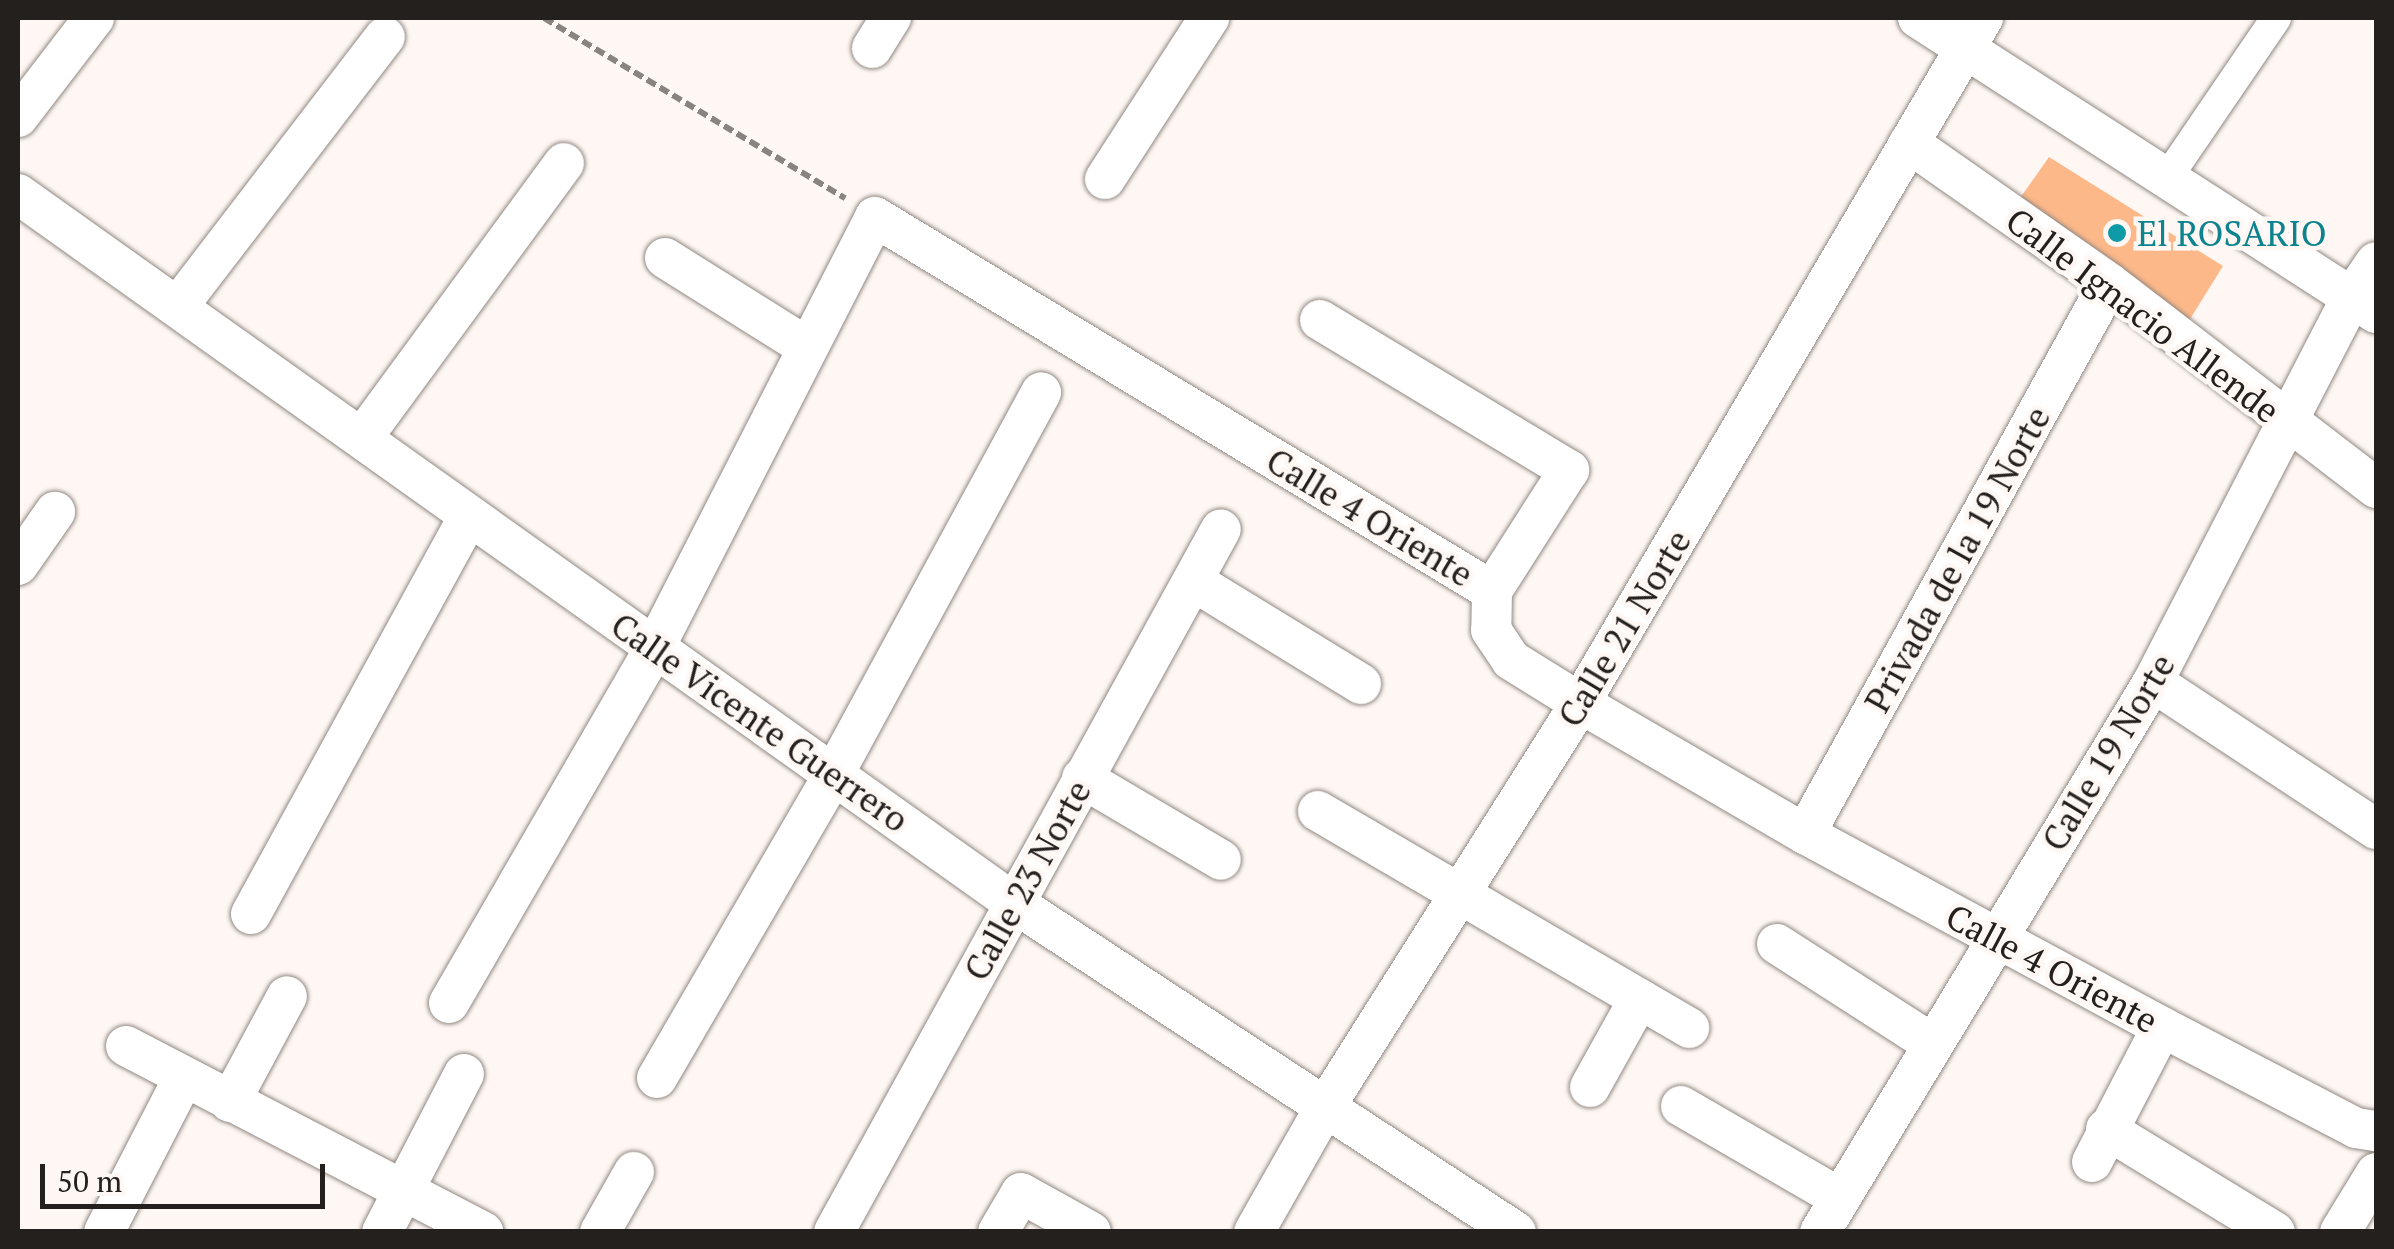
<!DOCTYPE html>
<style>
body{margin:0}
#map{position:relative;width:2394px;height:1249px;overflow:hidden;background:#fef7f3;font-family:"PT Serif",serif}
div>[style]{position:absolute}
[style*='--x']{left:calc(var(--x)*1px);top:calc(var(--y)*1px);width:calc(var(--w)*1px);rotate:calc(var(--a)*1deg)}
.building>*{inset:0;background:#fdb889}
.path>*{height:6px;margin-top:-3px;transform-origin:0;background:repeating-linear-gradient(90deg,#8a8481 0 10px,transparent 0 15px)}
.roads{filter:drop-shadow(0 0 2px #918882) drop-shadow(0 0 2px #918882)}
.pedestrian>*{height:30px;margin:-15px;padding:0 15px;transform-origin:15px;border-radius:15px;background:#fff}
.minor>*{height:40px;margin:-20px;padding:0 20px;transform-origin:20px;border-radius:20px;background:#fff}
.dots>*{width:28px;height:28px;translate:-50% -50%;box-sizing:border-box;border:5px solid #fef7f3;border-radius:50%}
span{translate:-50% -50%;white-space:nowrap;text-align:center;line-height:1.15;-webkit-text-stroke:9px #fef7f3;paint-order:stroke}
.culture-label{font-size:35px;color:#0d838f}
.left{translate:0 -50%;text-align:left}
.street-label{font-size:35px;color:#24201e}
.frame{position:absolute;inset:0;border:20px solid #24201e;pointer-events:none}
.scale{position:absolute;left:40px;top:1164px;width:285px;height:45px;box-sizing:border-box;border:5px solid #24201e;border-top:0;padding-left:12px;font-size:30px;line-height:35px;white-space:nowrap;color:#24201e;-webkit-text-stroke:8px #fef7f3;paint-order:stroke}
</style>
<div id="map">
<div class="building">
<i style="clip-path:polygon(2049px 157px,2223px 266px,2187px 324px,2018px 201px)"></i>
</div>
<div class="path">
<i style="--x:544;--y:18;--w:351;--a:30.9"></i>
</div>
<div class="roads">
<div class="pedestrian">
<i style="--x:2165;--y:181;--w:197;--a:-55.7"></i>
</div>
<div class="minor">
<i style="--x:1918;--y:18;--w:545;--a:32.79"></i>
<i style="--x:872;--y:48;--w:36;--a:-58"></i>
<i style="--x:18;--y:117;--w:125;--a:-52.5"></i>
<i style="--x:1909;--y:143;--w:244;--a:35"></i>
<i style="--x:2109;--y:283;--w:337;--a:37.5"></i>
<i style="--x:1105;--y:179;--w:192;--a:-57.1"></i>
<i style="--x:18;--y:194;--w:1223;--a:35.45"></i>
<i style="--x:1014;--y:903;--w:600;--a:33.24"></i>
<i style="--x:665;--y:258;--w:168;--a:32.1"></i>
<i style="--x:179;--y:305;--w:338;--a:-52.5"></i>
<i style="--x:1320;--y:320;--w:291;--a:31.1"></i>
<i style="--x:1569;--y:470;--w:143;--a:122.5"></i>
<i style="--x:362;--y:438;--w:341;--a:-53.7"></i>
<i style="--x:18;--y:565;--w:65;--a:-55.1"></i>
<i style="--x:1193;--y:581;--w:197;--a:31.5"></i>
<i style="--x:1492;--y:591;--w:39;--a:91"></i>
<i style="--x:1491;--y:630;--w:36;--a:56"></i>
<i style="--x:1511;--y:660;--w:81;--a:31.9"></i>
<i style="--x:1580;--y:703;--w:260;--a:30.2"></i>
<i style="--x:1805;--y:834;--w:406;--a:28.4"></i>
<i style="--x:2162;--y:1027;--w:219;--a:27.5"></i>
<i style="--x:2356;--y:1128;--w:20;--a:9"></i>
<i style="--x:2153;--y:682;--w:267;--a:33.4"></i>
<i style="--x:1082;--y:778;--w:161;--a:30.5"></i>
<i style="--x:1318;--y:811;--w:430;--a:30.3"></i>
<i style="--x:1805;--y:834;--w:629;--a:-61.11"></i>
<i style="--x:251;--y:914;--w:452;--a:-61.3"></i>
<i style="--x:1777;--y:944;--w:183;--a:32.7"></i>
<i style="--x:449;--y:1003;--w:409;--a:-59.9"></i>
<i style="--x:654;--y:649;--w:485;--a:-62.9"></i>
<i style="--x:875;--y:217;--w:722;--a:31.22"></i>
<i style="--x:126;--y:1046;--w:403;--a:27.5"></i>
<i style="--x:657;--y:1078;--w:354;--a:-59.8"></i>
<i style="--x:835;--y:772;--w:432;--a:-61.5"></i>
<i style="--x:1590;--y:1087;--w:101;--a:-60.9"></i>
<i style="--x:230;--y:1102;--w:120;--a:-61.7"></i>
<i style="--x:1681;--y:1106;--w:184;--a:30.1"></i>
<i style="--x:2106;--y:1129;--w:198;--a:31.4"></i>
<i style="--x:2092;--y:1162;--w:152;--a:-62.6"></i>
<i style="--x:104;--y:1232;--w:172;--a:-62.7"></i>
<i style="--x:382;--y:1232;--w:178;--a:-62.6"></i>
<i style="--x:600;--y:1232;--w:69;--a:-60.5"></i>
<i style="--x:834;--y:1232;--w:802;--a:-61.17"></i>
<i style="--x:998;--y:1232;--w:45;--a:-59.5"></i>
<i style="--x:1021;--y:1193;--w:80;--a:29.1"></i>
<i style="--x:1254;--y:1232;--w:144;--a:-60.4"></i>
<i style="--x:1325;--y:1107;--w:478;--a:-57.7"></i>
<i style="--x:1580;--y:703;--w:795;--a:-59.53"></i>
<i style="--x:1820;--y:1232;--w:643;--a:-58.81"></i>
<i style="--x:2153;--y:682;--w:433;--a:-62.7"></i>
<i style="--x:2352;--y:297;--w:42;--a:-55.6"></i>
<i style="--x:2340;--y:1232;--w:69;--a:-58.6"></i>
</div>
</div>
<div class="dots">
<i style="left:2117px;top:233px;background:#0f9aa8"></i>
</div>
<div class="culture-label">
<span class="left" style="left:2137px;top:233px">El ROSARIO</span>
</div>
<div class="street-label">
<span style="left:2143px;top:315px;rotate:37deg">Calle Ignacio Allende</span>
<span style="left:1370px;top:517px;rotate:31deg">Calle 4 Oriente</span>
<span style="left:1957px;top:559px;rotate:-61deg">Privada de la 19 Norte</span>
<span style="left:1624px;top:628px;rotate:-59deg">Calle 21 Norte</span>
<span style="left:760px;top:722px;rotate:35deg">Calle Vicente Guerrero</span>
<span style="left:2108px;top:752px;rotate:-59deg">Calle 19 Norte</span>
<span style="left:1027px;top:880px;rotate:-61deg">Calle 23 Norte</span>
<span style="left:2052px;top:968px;rotate:28deg">Calle 4 Oriente</span>
</div>
<div class="frame"></div>
<div class="scale">50 m</div>
</div>
